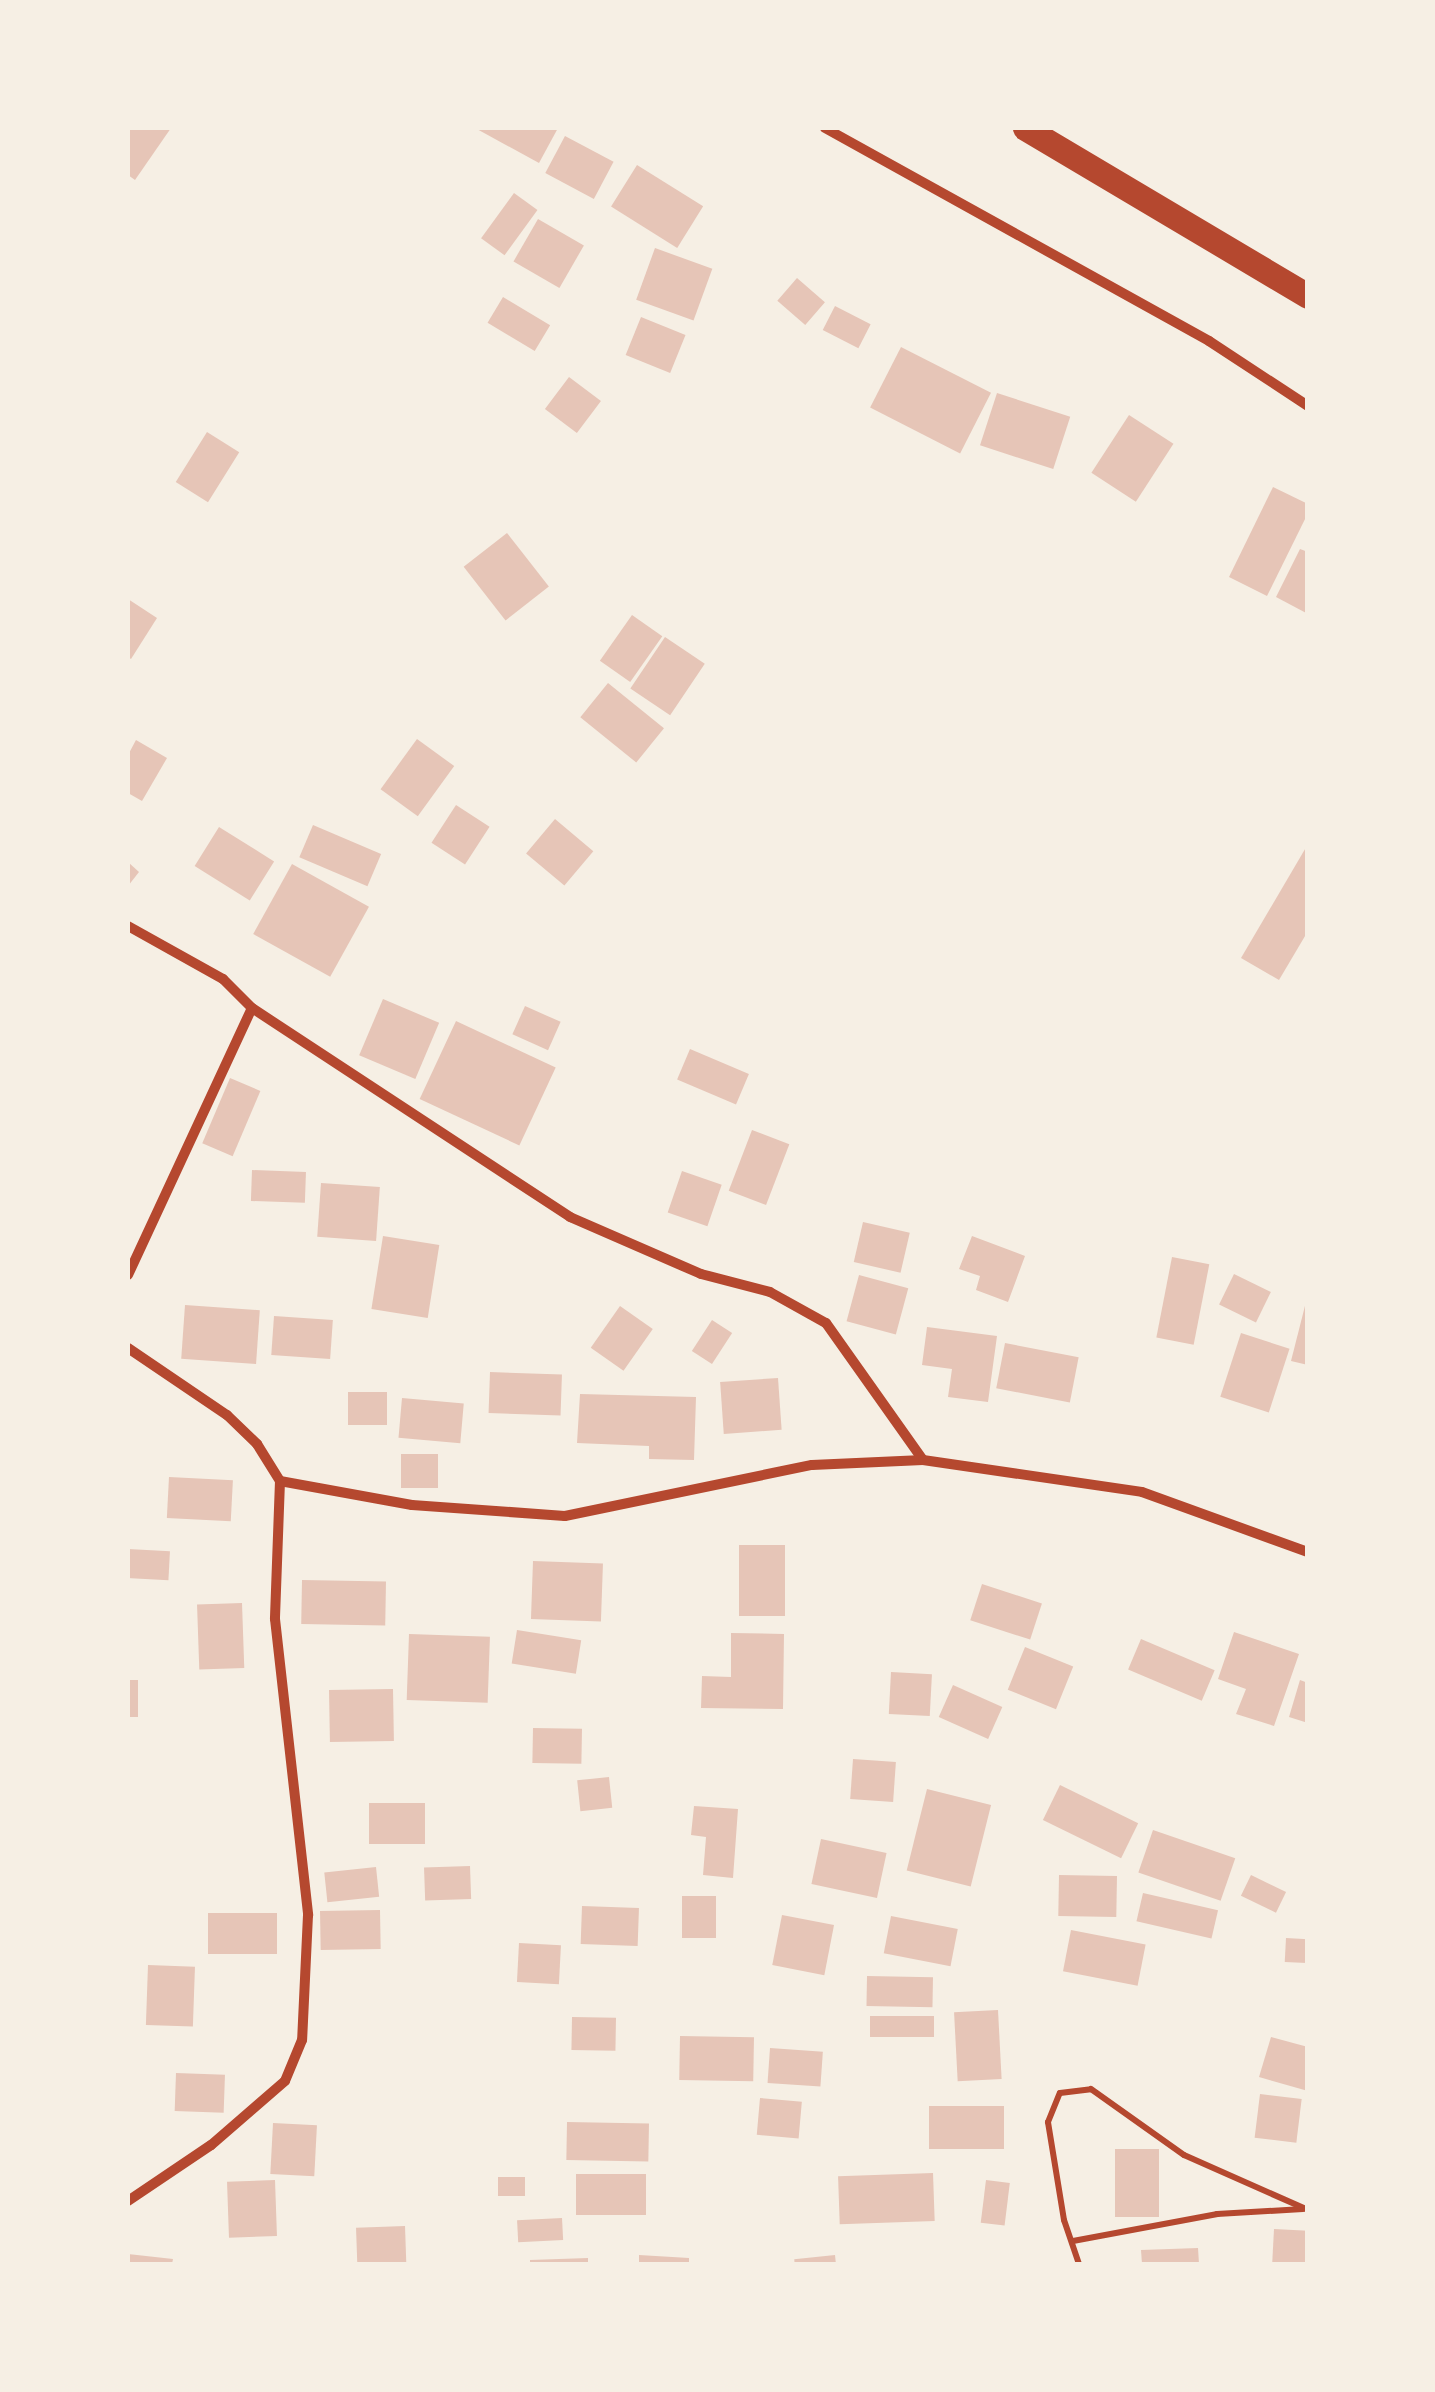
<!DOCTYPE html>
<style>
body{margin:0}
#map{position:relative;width:1435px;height:2392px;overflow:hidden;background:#f6efe4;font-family:Raleway,sans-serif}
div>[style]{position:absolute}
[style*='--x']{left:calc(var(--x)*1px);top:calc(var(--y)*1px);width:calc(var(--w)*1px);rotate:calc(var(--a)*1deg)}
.building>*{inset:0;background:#e6c5b7;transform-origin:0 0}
.path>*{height:6px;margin:-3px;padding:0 3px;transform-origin:3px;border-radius:3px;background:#b5482f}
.minor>*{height:10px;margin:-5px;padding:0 5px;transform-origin:5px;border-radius:5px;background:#b5482f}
.primary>*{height:25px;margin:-12.5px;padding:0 12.5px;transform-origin:12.5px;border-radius:12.5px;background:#b5482f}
span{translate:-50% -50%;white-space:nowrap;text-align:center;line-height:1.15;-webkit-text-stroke:10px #f6efe4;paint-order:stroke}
.frame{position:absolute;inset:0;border:130px solid #f6efe4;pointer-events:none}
</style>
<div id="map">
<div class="building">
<i style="clip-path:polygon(128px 128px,171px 128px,135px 180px,128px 175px)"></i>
<i style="clip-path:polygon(475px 128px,558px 128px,539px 163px)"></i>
<i style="left:565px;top:136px;width:55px;height:42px;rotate:28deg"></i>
<i style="left:637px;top:165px;width:78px;height:49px;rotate:32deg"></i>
<i style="left:514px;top:193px;width:29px;height:56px;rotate:36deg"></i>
<i style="left:538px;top:219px;width:53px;height:49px;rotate:30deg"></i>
<i style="left:655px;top:248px;width:61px;height:55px;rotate:20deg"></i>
<i style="left:797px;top:278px;width:37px;height:30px;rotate:41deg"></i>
<i style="left:503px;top:297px;width:55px;height:30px;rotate:31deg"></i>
<i style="left:835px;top:306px;width:40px;height:27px;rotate:27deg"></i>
<i style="left:641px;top:317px;width:48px;height:41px;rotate:22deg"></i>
<i style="left:901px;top:347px;width:101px;height:68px;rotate:27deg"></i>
<i style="left:569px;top:377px;width:40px;height:40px;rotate:37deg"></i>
<i style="left:997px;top:393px;width:77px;height:55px;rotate:18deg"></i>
<i style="left:1129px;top:415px;width:53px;height:69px;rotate:33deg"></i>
<i style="left:207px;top:432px;width:38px;height:59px;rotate:32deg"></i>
<i style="clip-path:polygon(1273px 487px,1308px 504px,1308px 513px,1267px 596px,1229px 577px)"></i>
<i style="left:507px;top:533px;width:68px;height:55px;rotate:52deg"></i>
<i style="clip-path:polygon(1300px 549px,1308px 552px,1308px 614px,1276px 597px)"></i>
<i style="clip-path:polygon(128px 599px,157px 618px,131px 659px,128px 657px)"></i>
<i style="left:632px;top:615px;width:37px;height:56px;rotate:35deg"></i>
<i style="left:665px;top:637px;width:48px;height:62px;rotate:34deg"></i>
<i style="left:608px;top:683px;width:72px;height:44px;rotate:39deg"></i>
<i style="left:417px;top:739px;width:46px;height:62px;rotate:36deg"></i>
<i style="clip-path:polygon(136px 740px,167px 758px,142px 801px,128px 793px,128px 755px)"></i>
<i style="left:456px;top:805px;width:40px;height:45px;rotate:33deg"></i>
<i style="left:555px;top:819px;width:50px;height:45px;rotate:40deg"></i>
<i style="left:313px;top:825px;width:74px;height:35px;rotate:23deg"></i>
<i style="left:219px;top:827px;width:65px;height:46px;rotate:32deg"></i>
<i style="clip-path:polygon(1308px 844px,1308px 931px,1279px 980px,1241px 958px)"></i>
<i style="clip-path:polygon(128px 862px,139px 872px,128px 886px)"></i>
<i style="left:292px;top:864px;width:88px;height:80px;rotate:29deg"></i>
<i style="left:383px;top:999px;width:61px;height:61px;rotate:23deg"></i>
<i style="left:525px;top:1006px;width:39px;height:31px;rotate:24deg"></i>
<i style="left:456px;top:1021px;width:110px;height:86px;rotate:25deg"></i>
<i style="left:690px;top:1049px;width:64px;height:33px;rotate:23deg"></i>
<i style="left:230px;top:1078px;width:33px;height:71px;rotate:23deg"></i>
<i style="left:752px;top:1130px;width:40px;height:65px;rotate:21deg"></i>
<i style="left:252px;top:1170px;width:54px;height:31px;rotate:2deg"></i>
<i style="left:682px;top:1171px;width:42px;height:44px;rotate:19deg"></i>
<i style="left:321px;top:1183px;width:59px;height:54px;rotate:4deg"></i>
<i style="left:863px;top:1222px;width:48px;height:41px;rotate:13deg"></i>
<i style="left:383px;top:1236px;width:57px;height:74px;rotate:9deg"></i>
<i style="clip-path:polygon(972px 1236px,1025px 1256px,1008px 1302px,976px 1290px,980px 1276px,959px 1269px)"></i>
<i style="left:1172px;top:1257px;width:38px;height:82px;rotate:11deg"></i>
<i style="left:1234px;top:1274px;width:41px;height:34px;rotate:26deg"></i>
<i style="left:859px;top:1275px;width:51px;height:48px;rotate:15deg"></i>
<i style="clip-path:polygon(1308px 1294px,1308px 1365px,1291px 1361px)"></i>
<i style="left:185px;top:1305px;width:75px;height:54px;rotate:4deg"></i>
<i style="left:620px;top:1306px;width:40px;height:51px;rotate:35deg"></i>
<i style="left:274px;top:1316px;width:59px;height:39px;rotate:4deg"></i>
<i style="left:712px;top:1320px;width:24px;height:37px;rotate:33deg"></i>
<i style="clip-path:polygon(927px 1327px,997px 1336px,988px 1402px,948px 1397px,952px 1369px,922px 1365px)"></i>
<i style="left:1241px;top:1333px;width:51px;height:67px;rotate:18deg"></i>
<i style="left:1005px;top:1343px;width:75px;height:46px;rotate:11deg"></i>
<i style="left:490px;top:1372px;width:72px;height:41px;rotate:2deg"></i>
<i style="left:778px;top:1378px;width:52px;height:58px;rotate:86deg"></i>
<i style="left:348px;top:1392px;width:39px;height:33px"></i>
<i style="clip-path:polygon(580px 1394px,696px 1397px,694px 1460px,649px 1459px,649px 1446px,577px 1443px)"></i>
<i style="left:402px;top:1398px;width:62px;height:40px;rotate:5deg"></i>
<i style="left:401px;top:1454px;width:37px;height:34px"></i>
<i style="left:169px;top:1477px;width:64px;height:41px;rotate:3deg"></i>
<i style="left:739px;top:1545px;width:46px;height:71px"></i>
<i style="left:128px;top:1549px;width:42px;height:29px;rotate:3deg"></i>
<i style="left:533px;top:1561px;width:70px;height:58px;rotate:2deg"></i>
<i style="left:302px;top:1580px;width:84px;height:44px;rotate:1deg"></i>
<i style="left:982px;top:1584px;width:63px;height:38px;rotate:18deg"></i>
<i style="left:242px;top:1603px;width:65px;height:45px;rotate:88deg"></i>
<i style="left:517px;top:1630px;width:65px;height:34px;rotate:9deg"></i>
<i style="clip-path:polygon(1234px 1632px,1299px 1654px,1274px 1726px,1236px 1714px,1246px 1689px,1218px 1679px)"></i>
<i style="clip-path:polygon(731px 1633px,784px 1634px,783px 1709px,701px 1708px,702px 1676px,731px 1677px)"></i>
<i style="left:409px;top:1634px;width:81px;height:66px;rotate:2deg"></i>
<i style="left:1141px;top:1639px;width:80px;height:33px;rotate:23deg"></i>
<i style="left:1025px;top:1647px;width:52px;height:46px;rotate:22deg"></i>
<i style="left:891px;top:1672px;width:41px;height:42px;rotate:3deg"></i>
<i style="left:138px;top:1680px;width:37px;height:10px;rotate:90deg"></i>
<i style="clip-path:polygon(1300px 1680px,1308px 1683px,1308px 1723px,1289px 1717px)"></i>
<i style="left:953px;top:1685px;width:54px;height:35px;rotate:24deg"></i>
<i style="left:393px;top:1689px;width:52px;height:64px;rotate:89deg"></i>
<i style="left:533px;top:1728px;width:49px;height:35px;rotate:1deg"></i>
<i style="left:853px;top:1759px;width:43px;height:40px;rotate:4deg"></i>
<i style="left:609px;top:1777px;width:31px;height:32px;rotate:84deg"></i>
<i style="left:1060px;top:1785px;width:87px;height:39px;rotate:26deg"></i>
<i style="left:927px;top:1789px;width:66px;height:84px;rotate:14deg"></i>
<i style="left:369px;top:1803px;width:56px;height:41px"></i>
<i style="clip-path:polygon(694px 1806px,738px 1809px,733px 1878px,703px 1875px,706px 1837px,691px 1835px)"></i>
<i style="left:1153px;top:1830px;width:87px;height:45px;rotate:19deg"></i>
<i style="left:821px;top:1839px;width:67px;height:46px;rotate:12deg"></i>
<i style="left:470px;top:1866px;width:33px;height:46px;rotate:88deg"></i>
<i style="left:376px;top:1867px;width:30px;height:52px;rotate:84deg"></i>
<i style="left:1059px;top:1875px;width:58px;height:41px;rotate:1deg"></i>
<i style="left:1251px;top:1875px;width:39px;height:23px;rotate:26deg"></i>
<i style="left:1143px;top:1893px;width:77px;height:29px;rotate:13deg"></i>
<i style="left:682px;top:1896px;width:34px;height:42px"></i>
<i style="left:582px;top:1906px;width:57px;height:38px;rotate:2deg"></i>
<i style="left:380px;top:1910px;width:39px;height:60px;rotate:89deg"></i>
<i style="left:277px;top:1913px;width:41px;height:69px;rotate:90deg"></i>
<i style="left:782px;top:1915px;width:53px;height:51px;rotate:11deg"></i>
<i style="left:891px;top:1916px;width:68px;height:38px;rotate:11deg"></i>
<i style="left:1071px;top:1930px;width:76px;height:42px;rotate:11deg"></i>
<i style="left:1286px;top:1938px;width:22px;height:24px;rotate:3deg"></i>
<i style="left:519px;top:1943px;width:42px;height:39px;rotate:3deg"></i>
<i style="left:148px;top:1965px;width:47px;height:60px;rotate:2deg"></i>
<i style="left:867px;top:1976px;width:66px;height:30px;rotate:1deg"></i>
<i style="left:998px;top:2010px;width:69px;height:44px;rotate:87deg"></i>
<i style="left:870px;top:2016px;width:64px;height:21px"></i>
<i style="left:572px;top:2017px;width:44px;height:33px;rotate:1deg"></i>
<i style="left:680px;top:2036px;width:74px;height:44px;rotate:1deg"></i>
<i style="clip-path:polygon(1271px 2037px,1308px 2047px,1308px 2091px,1259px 2077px)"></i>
<i style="left:770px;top:2048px;width:53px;height:35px;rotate:4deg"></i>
<i style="left:176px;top:2073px;width:49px;height:38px;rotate:2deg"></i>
<i style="left:1260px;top:2094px;width:42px;height:44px;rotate:7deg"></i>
<i style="left:760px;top:2098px;width:42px;height:37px;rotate:5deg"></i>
<i style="left:929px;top:2106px;width:75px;height:43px"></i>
<i style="left:567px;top:2122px;width:82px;height:38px;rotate:1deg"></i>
<i style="left:273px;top:2123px;width:44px;height:51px;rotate:3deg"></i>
<i style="left:1115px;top:2149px;width:44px;height:68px"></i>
<i style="left:933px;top:2173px;width:48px;height:95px;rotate:88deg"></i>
<i style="left:576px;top:2174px;width:70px;height:41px"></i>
<i style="left:498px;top:2177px;width:27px;height:19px"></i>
<i style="left:275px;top:2180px;width:56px;height:48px;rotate:88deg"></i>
<i style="left:986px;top:2180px;width:24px;height:43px;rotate:7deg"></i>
<i style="left:562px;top:2218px;width:22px;height:45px;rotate:87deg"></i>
<i style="left:405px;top:2226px;width:38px;height:49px;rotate:88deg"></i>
<i style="left:1274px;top:2229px;width:34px;height:35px;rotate:3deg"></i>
<i style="clip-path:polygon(1198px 2248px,1199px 2264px,1142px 2264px,1141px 2250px)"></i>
<i style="clip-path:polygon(128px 2254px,173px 2259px,172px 2264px,128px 2264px)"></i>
<i style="clip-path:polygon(639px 2255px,689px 2258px,689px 2264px,639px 2264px)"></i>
<i style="left:835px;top:2255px;width:9px;height:41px;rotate:84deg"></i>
<i style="clip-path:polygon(588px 2258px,588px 2264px,530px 2264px,530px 2260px)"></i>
</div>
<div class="path">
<i style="--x:1073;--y:2241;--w:147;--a:-10.6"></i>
<i style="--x:1217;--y:2214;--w:86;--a:-3.3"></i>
<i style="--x:1079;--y:2264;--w:46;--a:-108.8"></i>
<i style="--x:1064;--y:2220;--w:99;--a:-99.3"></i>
<i style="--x:1048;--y:2122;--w:31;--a:-68"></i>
<i style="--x:1060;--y:2093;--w:31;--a:-7"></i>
<i style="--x:1091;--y:2089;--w:114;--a:35.4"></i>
<i style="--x:1184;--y:2155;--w:136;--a:23.9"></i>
</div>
<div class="minor">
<i style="--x:825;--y:128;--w:439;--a:29"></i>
<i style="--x:1209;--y:341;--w:118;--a:33.3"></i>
<i style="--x:128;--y:926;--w:109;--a:29.2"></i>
<i style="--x:223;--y:979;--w:41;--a:45"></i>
<i style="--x:252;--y:1008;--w:381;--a:33.3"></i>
<i style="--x:570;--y:1217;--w:143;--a:23.5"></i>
<i style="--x:701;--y:1274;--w:71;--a:14.6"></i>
<i style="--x:770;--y:1292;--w:64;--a:29"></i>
<i style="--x:826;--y:1323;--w:168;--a:54.7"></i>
<i style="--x:128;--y:1275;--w:294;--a:-65.1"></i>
<i style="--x:128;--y:1348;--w:120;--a:34.1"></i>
<i style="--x:227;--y:1415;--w:42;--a:44"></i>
<i style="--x:257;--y:1444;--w:44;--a:58.1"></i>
<i style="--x:280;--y:1481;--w:138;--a:92.1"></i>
<i style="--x:275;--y:1619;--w:298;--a:83.6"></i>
<i style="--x:308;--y:1915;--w:125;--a:92.7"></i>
<i style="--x:302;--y:2040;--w:44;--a:112.5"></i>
<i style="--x:285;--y:2081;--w:98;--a:139.1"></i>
<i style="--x:211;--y:2145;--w:100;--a:146"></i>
<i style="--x:280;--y:1481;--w:134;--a:10.3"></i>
<i style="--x:412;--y:1505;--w:153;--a:4.1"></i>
<i style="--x:565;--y:1516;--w:252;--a:-11.7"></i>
<i style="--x:812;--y:1465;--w:111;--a:-2.6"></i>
<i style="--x:923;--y:1460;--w:221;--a:8.3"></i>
<i style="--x:1142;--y:1492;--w:177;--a:19.9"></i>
</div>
<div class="primary">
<i style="--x:1025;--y:128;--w:329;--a:30.7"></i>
</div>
<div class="frame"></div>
</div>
